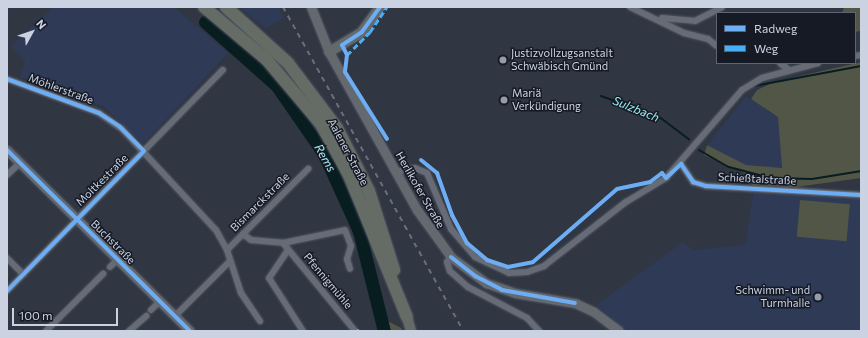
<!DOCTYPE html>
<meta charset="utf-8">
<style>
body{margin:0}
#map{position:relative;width:868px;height:338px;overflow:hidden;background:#303642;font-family:Commissioner,sans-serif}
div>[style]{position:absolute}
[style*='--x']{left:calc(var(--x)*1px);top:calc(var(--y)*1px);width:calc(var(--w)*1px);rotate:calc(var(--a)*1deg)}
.built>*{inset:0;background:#2e3a56}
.green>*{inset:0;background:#515647;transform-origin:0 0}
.stream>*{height:2px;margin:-1px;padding:0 1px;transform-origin:1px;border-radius:1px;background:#081d20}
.river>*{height:13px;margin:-6.5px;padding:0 6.5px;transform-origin:6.5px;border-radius:6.5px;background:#081d20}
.roads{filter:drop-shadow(0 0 1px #4f5460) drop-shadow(0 0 1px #4f5460)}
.street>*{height:6px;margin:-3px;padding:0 3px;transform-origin:3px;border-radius:3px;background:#666b75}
.secondary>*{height:9px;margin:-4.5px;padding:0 4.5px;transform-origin:4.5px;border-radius:4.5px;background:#64696f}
.primary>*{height:10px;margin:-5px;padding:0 5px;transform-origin:5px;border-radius:5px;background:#64696a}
.highway>*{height:12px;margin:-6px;padding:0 6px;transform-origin:6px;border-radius:6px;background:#656c65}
.rail>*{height:2px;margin-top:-1px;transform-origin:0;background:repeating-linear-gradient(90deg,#6a6e78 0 5px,transparent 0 10px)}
.quiet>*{height:3px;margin-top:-1.5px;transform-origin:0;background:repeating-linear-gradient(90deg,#49aef6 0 6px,transparent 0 9px)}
.cycleway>*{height:4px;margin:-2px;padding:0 2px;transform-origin:2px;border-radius:2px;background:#6dadf4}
.dots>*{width:11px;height:11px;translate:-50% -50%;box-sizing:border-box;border:2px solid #151a25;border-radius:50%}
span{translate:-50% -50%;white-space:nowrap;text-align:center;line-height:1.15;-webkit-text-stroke:3px #151a25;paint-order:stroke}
.poi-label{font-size:11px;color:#cbd2e2}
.left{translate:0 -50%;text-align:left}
.right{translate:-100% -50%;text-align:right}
.street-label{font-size:11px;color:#cbd2e2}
.water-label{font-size:12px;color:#9ef0f6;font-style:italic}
.frame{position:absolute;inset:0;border:8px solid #cbd2e2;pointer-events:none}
.legend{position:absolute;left:716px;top:12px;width:140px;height:52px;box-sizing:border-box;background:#151a25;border:1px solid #5e6471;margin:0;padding:5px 7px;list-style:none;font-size:12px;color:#cbd2e2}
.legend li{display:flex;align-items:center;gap:8px;height:20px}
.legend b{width:20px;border:1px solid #5e6471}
.north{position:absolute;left:12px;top:12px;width:40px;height:40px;-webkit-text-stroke:3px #151a25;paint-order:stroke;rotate:50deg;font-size:11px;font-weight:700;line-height:16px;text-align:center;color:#cbd2e2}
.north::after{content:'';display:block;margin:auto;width:14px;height:18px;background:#cbd2e2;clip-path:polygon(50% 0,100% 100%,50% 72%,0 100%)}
.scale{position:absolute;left:12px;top:308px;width:106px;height:18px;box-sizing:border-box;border:2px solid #cbd2e2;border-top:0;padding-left:5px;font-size:12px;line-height:14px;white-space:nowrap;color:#cbd2e2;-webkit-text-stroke:3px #151a25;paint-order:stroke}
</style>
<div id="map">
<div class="built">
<i style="clip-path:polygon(53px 7px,174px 7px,228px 53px,143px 144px,103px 106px,20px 77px,25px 61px,11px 46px)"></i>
<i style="clip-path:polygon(239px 7px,278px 7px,284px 18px,265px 28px)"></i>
<i style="clip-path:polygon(746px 96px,778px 117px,782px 168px,745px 165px,707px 145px)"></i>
<i style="clip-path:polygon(754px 190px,861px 195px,861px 331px,626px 331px,596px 305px,683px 242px,693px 250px,745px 245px)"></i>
</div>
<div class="green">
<i style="clip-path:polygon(844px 7px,861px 7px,861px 31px,855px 32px,855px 13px,842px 13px)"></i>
<i style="clip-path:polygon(861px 62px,861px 178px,796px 187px,861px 192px,861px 195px,754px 190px,749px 175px,704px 155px,707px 145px,746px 165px,782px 168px,778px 117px,751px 99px,757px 90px,774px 82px)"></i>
<i style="left:800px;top:200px;width:50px;height:37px;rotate:5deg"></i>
<i style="clip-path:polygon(374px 314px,401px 328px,403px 331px,378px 331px)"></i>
</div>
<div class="stream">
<i style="--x:754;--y:86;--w:109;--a:-10.6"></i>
<i style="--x:601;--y:96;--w:60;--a:19.3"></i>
<i style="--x:658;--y:116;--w:39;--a:37"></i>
<i style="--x:699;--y:150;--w:34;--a:30"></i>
<i style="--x:729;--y:167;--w:42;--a:15"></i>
<i style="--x:770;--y:178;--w:42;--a:1.4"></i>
<i style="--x:812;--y:179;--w:50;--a:-9.3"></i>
</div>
<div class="river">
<i style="--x:205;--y:22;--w:96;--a:41.6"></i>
<i style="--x:277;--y:86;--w:83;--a:55.3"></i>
<i style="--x:324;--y:154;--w:85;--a:65.6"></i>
<i style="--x:359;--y:231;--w:103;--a:76"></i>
</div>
<div class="roads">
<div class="street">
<i style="--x:630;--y:7;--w:60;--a:25.7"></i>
<i style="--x:684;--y:33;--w:25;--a:14"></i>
<i style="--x:708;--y:39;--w:11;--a:38"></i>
<i style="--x:662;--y:18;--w:33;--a:5"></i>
<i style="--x:695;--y:21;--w:30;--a:-27"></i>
<i style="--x:855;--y:56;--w:6;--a:-9"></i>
<i style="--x:780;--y:63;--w:10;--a:37"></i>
<i style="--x:7;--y:79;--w:98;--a:20.3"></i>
<i style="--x:99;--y:113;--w:28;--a:35"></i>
<i style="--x:122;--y:129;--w:138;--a:47.1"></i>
<i style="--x:216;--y:230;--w:23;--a:61"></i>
<i style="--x:227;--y:250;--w:45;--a:72"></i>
<i style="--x:241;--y:293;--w:34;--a:56"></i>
<i style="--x:681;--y:164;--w:22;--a:56"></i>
<i style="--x:693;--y:182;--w:14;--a:17"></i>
<i style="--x:706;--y:186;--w:155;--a:3.3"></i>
<i style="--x:396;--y:172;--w:19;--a:-12"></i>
<i style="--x:415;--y:168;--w:13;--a:23"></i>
<i style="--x:427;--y:173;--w:61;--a:66.8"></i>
<i style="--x:451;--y:229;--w:37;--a:49"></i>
<i style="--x:475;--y:257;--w:38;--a:25"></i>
<i style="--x:509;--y:273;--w:18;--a:-3"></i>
<i style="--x:527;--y:272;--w:18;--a:-19"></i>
<i style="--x:544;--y:266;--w:104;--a:-38"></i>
<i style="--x:626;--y:202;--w:47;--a:-31"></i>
<i style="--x:666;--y:178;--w:116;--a:-49.2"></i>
<i style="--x:742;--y:90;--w:23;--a:-31"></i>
<i style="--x:762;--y:78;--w:58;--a:-15"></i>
<i style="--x:7;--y:175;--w:18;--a:-43"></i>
<i style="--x:243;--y:234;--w:10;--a:37"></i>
<i style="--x:251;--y:240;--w:32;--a:5"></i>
<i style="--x:283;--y:243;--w:63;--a:-11.8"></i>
<i style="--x:345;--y:230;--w:17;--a:69"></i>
<i style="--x:351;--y:246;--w:14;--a:107"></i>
<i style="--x:347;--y:259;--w:10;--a:73"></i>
<i style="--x:283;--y:243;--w:114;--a:50.7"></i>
<i style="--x:227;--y:250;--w:115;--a:-45"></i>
<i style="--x:288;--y:250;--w:34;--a:124"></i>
<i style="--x:269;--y:278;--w:63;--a:57.3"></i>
<i style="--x:451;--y:257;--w:6;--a:129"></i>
<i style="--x:447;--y:262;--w:9;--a:72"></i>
<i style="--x:450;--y:271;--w:24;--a:42"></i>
<i style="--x:468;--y:287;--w:67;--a:27.7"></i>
<i style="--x:527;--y:318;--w:18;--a:47"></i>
<i style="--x:7;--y:258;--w:23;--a:45"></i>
<i style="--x:110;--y:267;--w:11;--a:-45"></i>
<i style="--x:7;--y:291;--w:309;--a:-45.7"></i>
<i style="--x:151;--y:310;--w:13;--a:-45"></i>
<i style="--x:175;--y:316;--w:78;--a:-45"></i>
<i style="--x:46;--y:331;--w:81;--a:-45"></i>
<i style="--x:129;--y:331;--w:23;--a:-41"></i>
</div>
<div class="secondary">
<i style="--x:311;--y:7;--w:48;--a:68.2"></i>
<i style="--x:329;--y:52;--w:181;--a:60.9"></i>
<i style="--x:417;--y:210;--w:58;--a:54.1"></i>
<i style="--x:451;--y:257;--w:44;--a:36.6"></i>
<i style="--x:486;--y:283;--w:31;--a:19"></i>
<i style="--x:515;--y:293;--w:61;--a:9.5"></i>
<i style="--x:575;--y:303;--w:21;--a:25"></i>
<i style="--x:594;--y:312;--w:31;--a:37"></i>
<i style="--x:7;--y:150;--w:257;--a:44.7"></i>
</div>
<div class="primary">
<i style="--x:329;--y:52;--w:39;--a:-31"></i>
<i style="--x:362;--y:32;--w:31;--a:-54"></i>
<i style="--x:407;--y:317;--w:15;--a:74"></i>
</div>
<div class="highway">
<i style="--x:204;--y:7;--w:81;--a:40"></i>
<i style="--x:266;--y:59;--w:85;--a:49.8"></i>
<i style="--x:321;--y:124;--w:58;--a:61.2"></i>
<i style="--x:349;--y:175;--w:153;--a:67.8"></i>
<i style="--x:226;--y:7;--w:84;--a:42.1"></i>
<i style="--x:288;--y:63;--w:81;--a:53"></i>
<i style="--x:337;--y:128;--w:71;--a:63.1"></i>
<i style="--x:369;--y:191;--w:83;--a:72.4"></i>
</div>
</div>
<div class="rail">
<i style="--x:283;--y:7;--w:371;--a:60.9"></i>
</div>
<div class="quiet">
<i style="--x:347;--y:55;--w:33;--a:-45"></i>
<i style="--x:370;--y:32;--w:30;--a:-56"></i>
<i style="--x:357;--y:329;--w:2;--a:63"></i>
</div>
<div class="cycleway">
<i style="--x:380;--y:7;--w:31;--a:126"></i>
<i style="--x:362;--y:32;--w:24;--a:147"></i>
<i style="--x:342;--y:45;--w:11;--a:63"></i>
<i style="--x:347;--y:55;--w:17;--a:97"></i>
<i style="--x:345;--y:72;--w:79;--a:57.9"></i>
<i style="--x:7;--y:79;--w:98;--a:20.3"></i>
<i style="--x:99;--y:113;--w:24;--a:33"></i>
<i style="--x:119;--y:126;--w:35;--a:45"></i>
<i style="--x:144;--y:151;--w:196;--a:134.4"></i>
<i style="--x:7;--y:150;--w:257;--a:44.7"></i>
<i style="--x:421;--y:160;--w:21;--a:39"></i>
<i style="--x:437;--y:173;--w:45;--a:70.3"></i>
<i style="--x:452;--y:215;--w:32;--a:62"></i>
<i style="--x:467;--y:243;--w:26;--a:40"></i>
<i style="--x:487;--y:260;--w:22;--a:18"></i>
<i style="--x:508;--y:267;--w:25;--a:-11"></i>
<i style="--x:533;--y:262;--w:111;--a:-41"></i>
<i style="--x:617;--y:189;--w:34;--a:-12"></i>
<i style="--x:650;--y:182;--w:15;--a:-37"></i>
<i style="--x:662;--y:173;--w:6;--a:51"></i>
<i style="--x:666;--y:178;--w:21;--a:-43"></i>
<i style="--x:681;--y:164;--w:22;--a:56"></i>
<i style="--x:693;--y:182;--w:14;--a:17"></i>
<i style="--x:706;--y:186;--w:155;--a:3.3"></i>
<i style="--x:451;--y:257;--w:31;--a:38"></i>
<i style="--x:475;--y:276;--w:30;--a:27"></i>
<i style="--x:502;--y:290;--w:74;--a:10.1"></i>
</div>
<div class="dots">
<i style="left:503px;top:60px;background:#959baa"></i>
<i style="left:504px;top:100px;background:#959baa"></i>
<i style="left:818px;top:297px;background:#959baa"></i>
</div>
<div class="poi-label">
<span class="left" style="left:511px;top:60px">Justizvollzugsanstalt<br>Schwäbisch Gmünd</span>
<span class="left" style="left:512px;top:100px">Mariä<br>Verkündigung</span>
<span class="right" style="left:810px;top:297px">Schwimm- und<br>Turmhalle</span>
</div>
<div class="street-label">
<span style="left:61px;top:89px;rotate:20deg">Möhlerstraße</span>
<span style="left:348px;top:152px;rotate:62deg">Aalener Straße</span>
<span style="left:757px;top:179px;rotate:3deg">Schießtalstraße</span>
<span style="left:102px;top:180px;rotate:-45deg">Moltkestraße</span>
<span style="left:420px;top:190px;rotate:60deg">Herlikofer Straße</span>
<span style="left:260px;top:202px;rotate:-45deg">Bismarckstraße</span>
<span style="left:113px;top:242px;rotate:45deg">Buchstraße</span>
<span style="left:328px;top:281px;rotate:50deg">Pfennigmühle</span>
</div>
<div class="water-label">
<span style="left:636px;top:109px;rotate:22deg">Sulzbach</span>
<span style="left:325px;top:158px;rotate:60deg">Rems</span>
</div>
<div class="frame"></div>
<ul class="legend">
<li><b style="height:5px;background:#6dadf4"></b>Radweg</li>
<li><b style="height:5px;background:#49aef6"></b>Weg</li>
</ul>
<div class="north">N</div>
<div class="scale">100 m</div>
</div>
